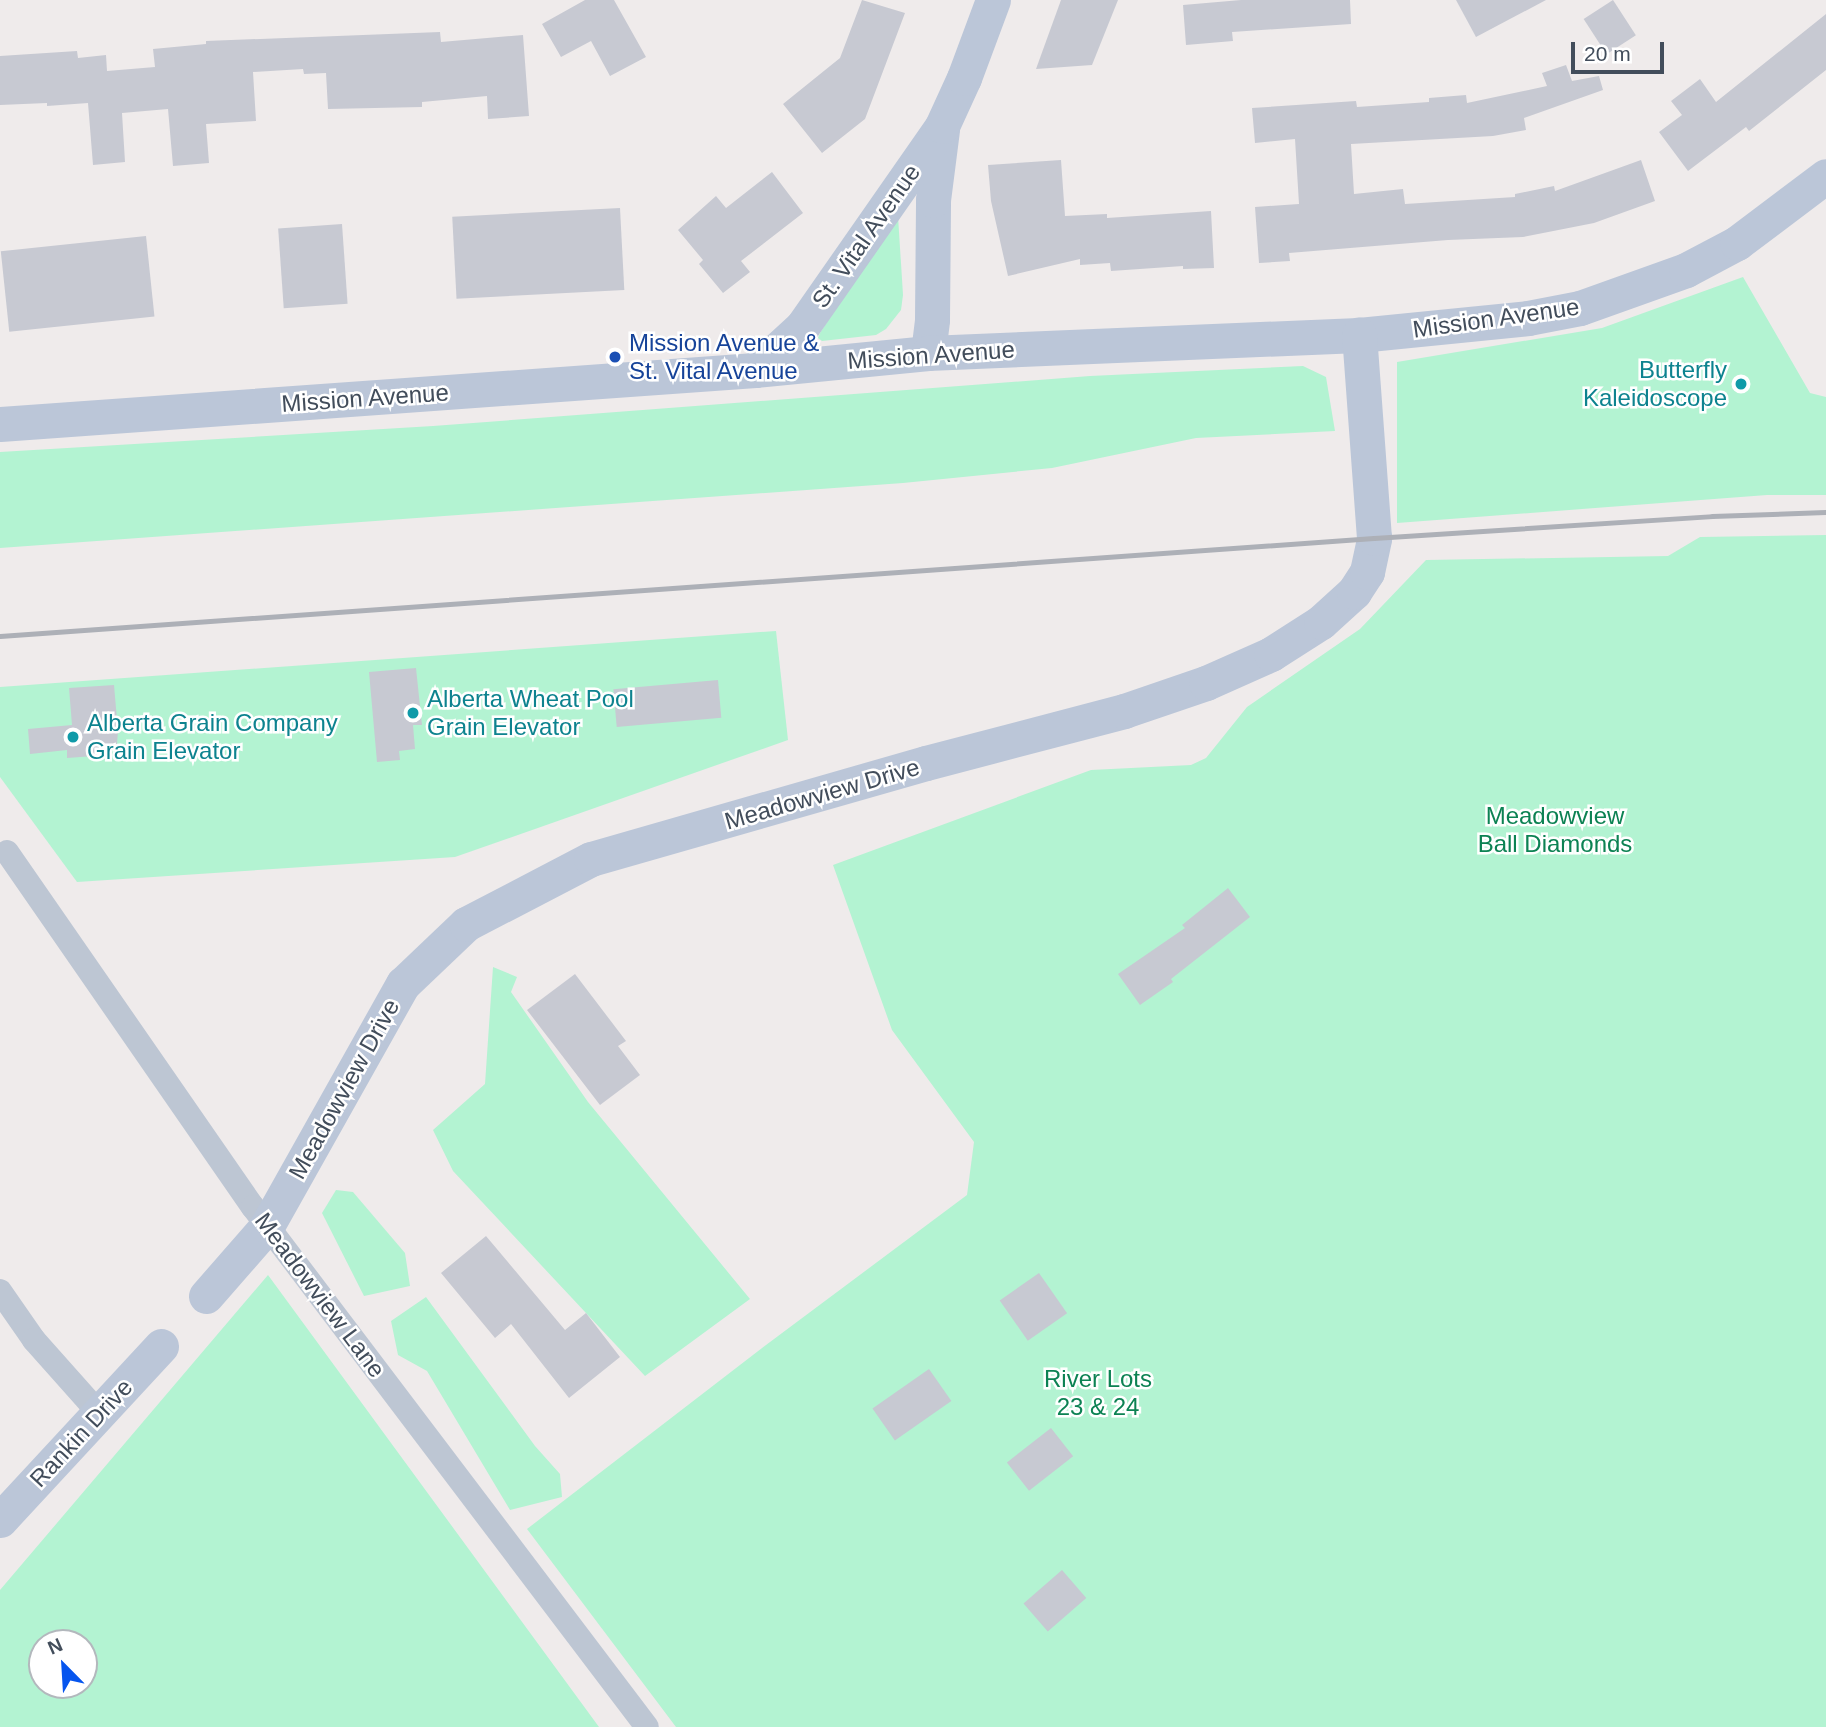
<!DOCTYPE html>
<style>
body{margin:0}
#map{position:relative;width:1826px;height:1727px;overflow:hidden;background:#efebeb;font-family:Helvetica,sans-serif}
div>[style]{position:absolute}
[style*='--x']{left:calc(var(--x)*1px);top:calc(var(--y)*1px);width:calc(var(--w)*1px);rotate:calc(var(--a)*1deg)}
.green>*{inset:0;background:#b3f3d2}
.building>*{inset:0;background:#c7c9d2;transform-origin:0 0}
.street>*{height:24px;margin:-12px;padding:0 12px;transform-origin:12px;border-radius:12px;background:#bdc6d3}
.secondary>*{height:35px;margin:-17.5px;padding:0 17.5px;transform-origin:17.5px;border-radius:17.5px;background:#bbc6d8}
.rail>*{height:5px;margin:-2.5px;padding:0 2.5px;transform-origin:2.5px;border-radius:2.5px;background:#adb0b7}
.dots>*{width:19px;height:19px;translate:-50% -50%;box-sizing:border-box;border:4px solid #fff;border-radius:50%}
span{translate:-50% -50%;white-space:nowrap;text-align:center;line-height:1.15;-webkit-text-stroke:5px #fff;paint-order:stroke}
.street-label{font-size:24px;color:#424d5b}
.transit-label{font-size:24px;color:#164399}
.left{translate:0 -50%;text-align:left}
.culture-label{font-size:24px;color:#0d838f}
.right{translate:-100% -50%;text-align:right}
.park-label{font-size:24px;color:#0c8253}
.north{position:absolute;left:28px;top:1629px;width:70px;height:70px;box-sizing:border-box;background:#fff;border:2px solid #b3b8bd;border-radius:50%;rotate:336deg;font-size:19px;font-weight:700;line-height:28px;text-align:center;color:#424d5b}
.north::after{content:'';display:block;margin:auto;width:24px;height:32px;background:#0655ee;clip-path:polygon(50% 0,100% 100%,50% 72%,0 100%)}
.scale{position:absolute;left:1571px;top:42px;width:93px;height:32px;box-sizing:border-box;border:4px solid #424d5b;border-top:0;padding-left:9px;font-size:21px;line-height:24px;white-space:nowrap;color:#424d5b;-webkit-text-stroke:5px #fff;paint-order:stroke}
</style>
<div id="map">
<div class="green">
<i style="clip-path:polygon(898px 216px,903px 295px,901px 310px,886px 329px,876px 335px,822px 341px,818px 338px,820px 333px,892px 220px)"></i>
<i style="clip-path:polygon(1743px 277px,1810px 393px,1826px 397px,1826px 495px,1767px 495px,1397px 523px,1397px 362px,1602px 328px)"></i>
<i style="clip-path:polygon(1303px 366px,1326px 377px,1335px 431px,1196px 438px,1052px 468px,903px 483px,0 548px,0 452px,433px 426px,1090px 376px)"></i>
<i style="clip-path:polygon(1826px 535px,1826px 1727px,676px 1727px,527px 1529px,766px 1345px,967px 1195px,974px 1142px,892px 1030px,833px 865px,1091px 770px,1191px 765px,1206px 758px,1247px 707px,1360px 629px,1426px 560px,1668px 556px,1700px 537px)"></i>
<i style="clip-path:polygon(776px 631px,788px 740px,455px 857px,77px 882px,0 777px,0 687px)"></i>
<i style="clip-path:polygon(493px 967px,517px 977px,511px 992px,588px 1102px,750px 1299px,645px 1376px,453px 1171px,433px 1130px,485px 1084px)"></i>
<i style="clip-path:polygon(336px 1190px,353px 1192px,405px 1253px,410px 1286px,364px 1296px,322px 1213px)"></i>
<i style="clip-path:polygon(evenodd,268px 1275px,599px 1727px,0 1727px,0 1590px,268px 1275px,42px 1643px,84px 1643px,84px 1685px,42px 1685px,42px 1643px)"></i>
<i style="clip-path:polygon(426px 1297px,535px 1446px,560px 1474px,562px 1497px,510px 1510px,427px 1371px,398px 1355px,391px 1321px)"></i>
</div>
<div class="building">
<i style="clip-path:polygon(585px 0,614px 0,646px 57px,610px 76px,591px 41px,561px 57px,542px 24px)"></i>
<i style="clip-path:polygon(862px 0,905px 13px,865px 119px,822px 153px,783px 104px,840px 58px)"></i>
<i style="clip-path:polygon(1061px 0,1118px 0,1092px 65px,1036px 69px)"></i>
<i style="clip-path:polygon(1241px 0,1350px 0,1351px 24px,1232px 32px,1233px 41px,1186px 45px,1183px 5px)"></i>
<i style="clip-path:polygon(1456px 0,1546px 0,1476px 37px)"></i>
<i style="left:1613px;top:0;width:42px;height:35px;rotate:57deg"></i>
<i style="clip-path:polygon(1826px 14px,1826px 70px,1749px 131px,1746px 127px,1688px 171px,1659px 132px,1682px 115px,1671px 101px,1700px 79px,1716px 102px)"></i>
<i style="clip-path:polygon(440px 32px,441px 42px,523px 35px,529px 116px,488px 119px,487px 96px,422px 102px,422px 107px,328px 109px,326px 73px,304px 74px,303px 69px,253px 72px,256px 121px,206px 124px,209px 163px,173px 166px,168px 109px,122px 113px,125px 162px,93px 165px,88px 103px,47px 106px,47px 103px,0 105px,0 56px,77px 51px,78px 58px,106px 55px,107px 71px,155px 67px,153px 49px,206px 44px,206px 41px)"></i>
<i style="clip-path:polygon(1566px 65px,1572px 81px,1599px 76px,1603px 90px,1524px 118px,1526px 130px,1493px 136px,1351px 144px,1354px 194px,1403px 189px,1405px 204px,1515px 197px,1515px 194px,1554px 186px,1555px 191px,1641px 160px,1655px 201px,1594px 223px,1523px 237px,1448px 240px,1289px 253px,1290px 261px,1259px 263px,1255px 207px,1299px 204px,1295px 139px,1255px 143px,1252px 108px,1356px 101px,1357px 107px,1429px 102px,1429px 98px,1466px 95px,1467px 103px,1547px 86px,1542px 73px)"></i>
<i style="clip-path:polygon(1061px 160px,1065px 216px,1107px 214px,1107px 218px,1211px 211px,1214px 268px,1183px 269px,1183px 266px,1111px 271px,1110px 263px,1080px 265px,1080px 259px,1008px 276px,991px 201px,988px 165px)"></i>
<i style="clip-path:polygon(772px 172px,803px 213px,741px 261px,750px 272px,723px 293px,699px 264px,703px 260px,678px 230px,716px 196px,726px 208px)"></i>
<i style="left:620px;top:208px;width:82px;height:168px;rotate:87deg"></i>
<i style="left:342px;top:224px;width:80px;height:64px;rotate:86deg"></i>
<i style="left:146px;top:236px;width:81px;height:146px;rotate:84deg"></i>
<i style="clip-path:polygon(416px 668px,422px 725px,413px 725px,415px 749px,399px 751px,400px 760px,377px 762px,369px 672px)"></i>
<i style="left:718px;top:680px;width:38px;height:105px;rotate:85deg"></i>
<i style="clip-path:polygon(114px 685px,118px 731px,117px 744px,112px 744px,112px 752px,108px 755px,67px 758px,67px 750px,30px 754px,28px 729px,72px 725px,69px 688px)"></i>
<i style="clip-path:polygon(1228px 888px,1250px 917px,1171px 979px,1173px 982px,1140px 1005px,1118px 974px,1185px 928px,1182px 925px)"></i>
<i style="clip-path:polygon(575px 974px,626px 1041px,618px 1046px,640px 1075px,600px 1105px,527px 1010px)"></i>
<i style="clip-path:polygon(486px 1236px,565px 1330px,586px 1313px,620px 1357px,569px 1398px,511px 1324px,495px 1338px,441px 1273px)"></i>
<i style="left:1039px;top:1273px;width:49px;height:48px;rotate:55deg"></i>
<i style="left:929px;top:1369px;width:39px;height:69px;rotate:55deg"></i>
<i style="left:1051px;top:1428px;width:36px;height:56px;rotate:52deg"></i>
<i style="left:1062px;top:1570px;width:37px;height:51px;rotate:49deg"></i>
</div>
<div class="street">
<i style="--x:7;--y:852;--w:432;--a:55.3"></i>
<i style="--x:253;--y:1207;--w:652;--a:52.85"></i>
<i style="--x:0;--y:1291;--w:60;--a:55.2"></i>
<i style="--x:34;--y:1340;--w:98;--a:48.3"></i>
</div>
<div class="secondary">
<i style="--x:928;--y:353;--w:34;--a:-83"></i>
<i style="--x:932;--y:319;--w:119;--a:-89.5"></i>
<i style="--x:933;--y:200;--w:71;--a:-82.7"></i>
<i style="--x:755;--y:370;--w:64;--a:-42.5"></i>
<i style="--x:802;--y:327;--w:245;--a:-55.1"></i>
<i style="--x:942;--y:126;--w:53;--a:-65.4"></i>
<i style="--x:964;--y:78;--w:83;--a:-69.6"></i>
<i style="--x:0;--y:424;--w:757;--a:-4.09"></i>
<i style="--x:755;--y:370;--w:174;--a:-5.6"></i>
<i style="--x:928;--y:353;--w:431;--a:-2.4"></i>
<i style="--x:1359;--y:335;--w:170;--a:-5.7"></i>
<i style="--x:1528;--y:318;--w:53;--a:-10.9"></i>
<i style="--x:1580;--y:308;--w:113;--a:-19.7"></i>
<i style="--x:1686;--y:270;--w:58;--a:-27.9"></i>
<i style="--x:1737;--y:243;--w:111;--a:-37"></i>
<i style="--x:206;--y:1296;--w:93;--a:-48.9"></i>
<i style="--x:267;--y:1226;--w:278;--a:-60.7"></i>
<i style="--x:403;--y:984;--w:87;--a:-43.6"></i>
<i style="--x:466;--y:924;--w:141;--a:-27.5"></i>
<i style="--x:591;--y:859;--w:348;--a:-16"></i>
<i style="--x:926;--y:763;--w:205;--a:-14.7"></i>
<i style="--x:1124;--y:711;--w:87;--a:-18.9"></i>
<i style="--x:1206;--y:683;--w:71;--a:-24"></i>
<i style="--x:1271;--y:654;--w:59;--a:-32.6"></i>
<i style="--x:1321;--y:622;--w:45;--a:-42.3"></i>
<i style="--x:1354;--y:592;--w:24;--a:-57"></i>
<i style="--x:1367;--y:572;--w:35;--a:-78"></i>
<i style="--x:1374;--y:538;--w:204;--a:-94.2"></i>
<i style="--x:0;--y:1520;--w:237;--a:-47.2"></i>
</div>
<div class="rail">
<i style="--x:0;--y:636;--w:1377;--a:-4.08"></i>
<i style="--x:1374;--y:538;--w:339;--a:-3.7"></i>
<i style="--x:1712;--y:516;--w:114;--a:-2"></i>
</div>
<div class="dots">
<i style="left:615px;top:357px;background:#1a4fb4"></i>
<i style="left:1741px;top:384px;background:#0f9aa8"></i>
<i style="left:413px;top:713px;background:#0f9aa8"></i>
<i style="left:73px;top:737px;background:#0f9aa8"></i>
</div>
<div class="street-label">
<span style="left:866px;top:236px;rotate:-55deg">St. Vital Avenue</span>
<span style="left:1496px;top:318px;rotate:-8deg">Mission Avenue</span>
<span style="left:931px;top:355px;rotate:-4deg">Mission Avenue</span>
<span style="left:365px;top:398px;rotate:-4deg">Mission Avenue</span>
<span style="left:822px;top:794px;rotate:-16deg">Meadowview Drive</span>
<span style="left:344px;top:1089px;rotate:-61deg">Meadowview Drive</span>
<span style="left:320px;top:1295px;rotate:53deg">Meadowview Lane</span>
<span style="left:81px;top:1433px;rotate:-47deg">Rankin Drive</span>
</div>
<div class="transit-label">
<span class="left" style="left:629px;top:357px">Mission Avenue &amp;<br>St. Vital Avenue</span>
</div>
<div class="culture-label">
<span class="right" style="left:1727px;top:384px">Butterfly<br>Kaleidoscope</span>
<span class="left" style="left:427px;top:713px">Alberta Wheat Pool<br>Grain Elevator</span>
<span class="left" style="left:87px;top:737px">Alberta Grain Company<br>Grain Elevator</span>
</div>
<div class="park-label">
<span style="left:1555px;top:830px">Meadowview<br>Ball Diamonds</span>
<span style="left:1098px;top:1393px">River Lots<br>23 &amp; 24</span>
</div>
<div class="north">N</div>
<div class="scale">20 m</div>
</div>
